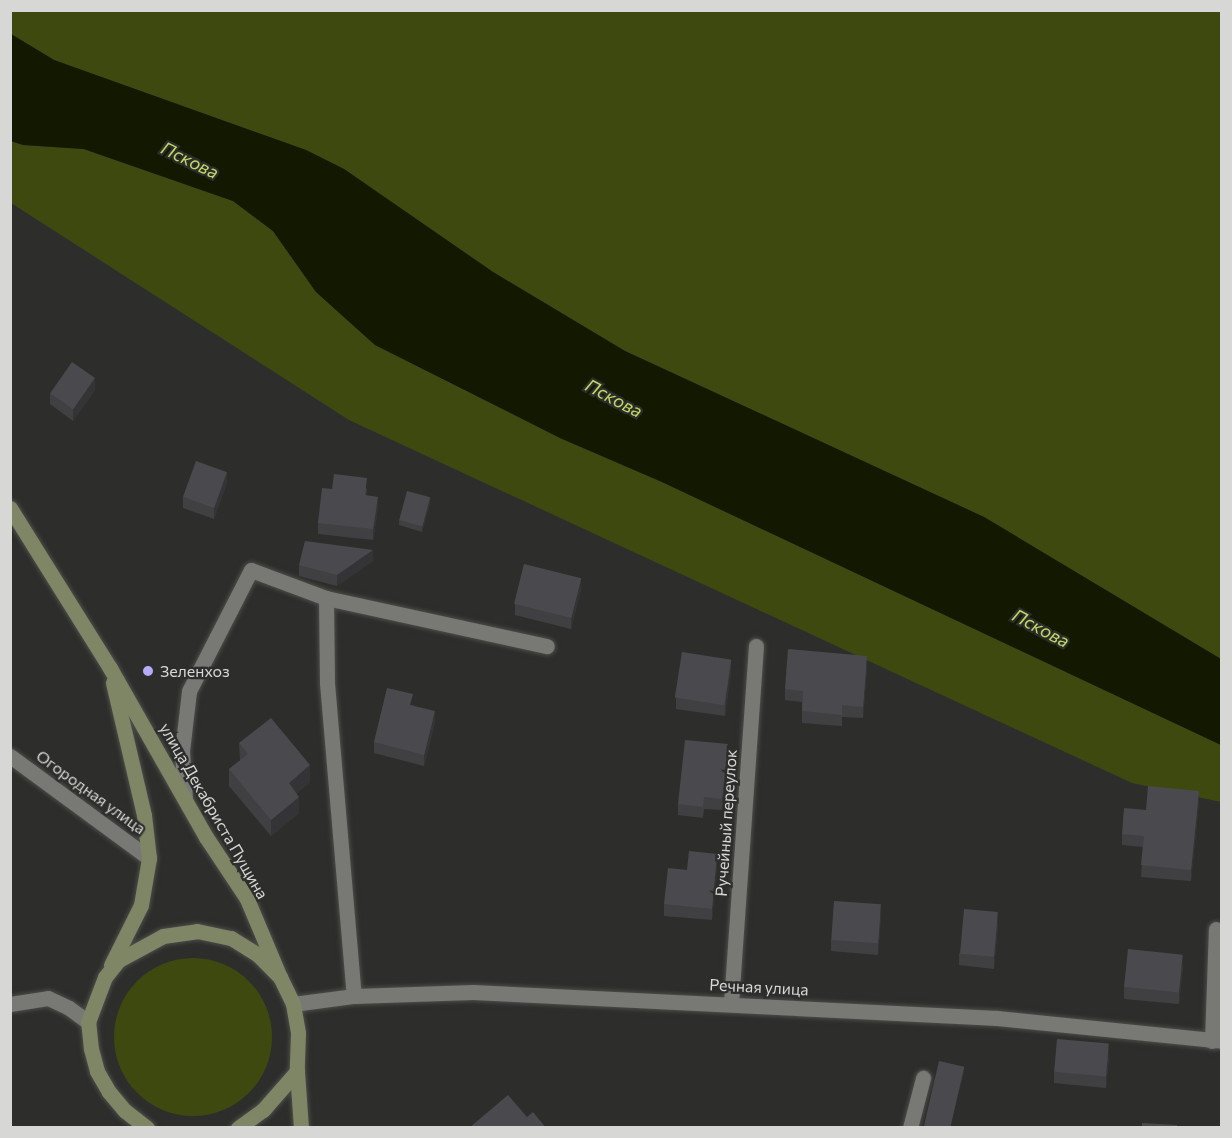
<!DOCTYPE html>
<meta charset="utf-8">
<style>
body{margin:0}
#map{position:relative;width:1232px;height:1138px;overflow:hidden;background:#2d2e2b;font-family:Commissioner,sans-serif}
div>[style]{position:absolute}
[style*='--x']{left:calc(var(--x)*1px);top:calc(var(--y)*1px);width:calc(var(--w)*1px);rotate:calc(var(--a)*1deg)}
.green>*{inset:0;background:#3e4910}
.round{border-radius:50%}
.water>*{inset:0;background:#131800}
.roads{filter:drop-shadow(0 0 2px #4c4c49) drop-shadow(0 0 2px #4c4c49)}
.service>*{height:15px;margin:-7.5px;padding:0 7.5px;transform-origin:7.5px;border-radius:7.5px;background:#787975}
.minor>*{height:15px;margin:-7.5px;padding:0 7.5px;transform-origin:7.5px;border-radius:7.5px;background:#787975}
.secondary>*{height:15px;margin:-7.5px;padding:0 7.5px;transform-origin:7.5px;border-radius:7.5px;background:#7f8666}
.wall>*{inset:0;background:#404043}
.shaded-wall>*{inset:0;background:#343437}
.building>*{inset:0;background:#4a4a4e;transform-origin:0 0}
.dots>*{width:16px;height:16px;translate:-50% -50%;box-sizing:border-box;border:3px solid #2d2e2b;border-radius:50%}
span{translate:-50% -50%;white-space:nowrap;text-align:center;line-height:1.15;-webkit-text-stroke:4.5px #2d2e2b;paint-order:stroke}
.poi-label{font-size:16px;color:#d7d7d5}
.left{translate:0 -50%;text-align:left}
.street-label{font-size:16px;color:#d7d7d5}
.water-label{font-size:18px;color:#bfda66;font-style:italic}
.frame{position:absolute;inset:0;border:12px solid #d7d7d5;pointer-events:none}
</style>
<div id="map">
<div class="green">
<i style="clip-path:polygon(11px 10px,1221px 11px,1221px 659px,984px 517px,625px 351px,493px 272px,344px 169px,306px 150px,54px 60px,11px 34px)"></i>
<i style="clip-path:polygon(10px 141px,23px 145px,83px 149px,233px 201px,273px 231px,316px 292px,375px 345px,560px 438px,662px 482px,1221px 745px,1221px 802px,1132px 783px,349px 420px,11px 203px)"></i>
<i class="round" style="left:114px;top:958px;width:158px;height:158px"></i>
</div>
<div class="water">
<i style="clip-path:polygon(11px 34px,54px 60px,306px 150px,344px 169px,493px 272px,625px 351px,984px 517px,1221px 659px,1221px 745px,662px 482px,560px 438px,375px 345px,316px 292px,273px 231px,233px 201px,84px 149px,23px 145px,11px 141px)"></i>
</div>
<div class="roads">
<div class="service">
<i style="--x:326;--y:598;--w:85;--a:89.3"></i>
<i style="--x:327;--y:683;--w:314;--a:85.1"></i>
<i style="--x:185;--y:799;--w:48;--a:-93.6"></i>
<i style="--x:182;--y:751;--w:60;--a:-83.3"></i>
<i style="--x:189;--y:691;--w:136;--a:-62.9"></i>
<i style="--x:251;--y:570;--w:80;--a:20.5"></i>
<i style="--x:326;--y:598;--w:226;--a:12.3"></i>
<i style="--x:1212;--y:1041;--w:112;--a:-88"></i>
<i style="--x:910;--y:1128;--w:52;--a:-75.4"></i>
</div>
<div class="minor">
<i style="--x:10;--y:756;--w:172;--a:36.3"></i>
<i style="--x:731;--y:1003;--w:358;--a:-86"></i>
<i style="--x:10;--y:1004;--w:38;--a:-9"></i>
<i style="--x:48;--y:998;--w:23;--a:25"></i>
<i style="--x:69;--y:1008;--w:24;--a:36"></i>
<i style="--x:293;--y:1004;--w:62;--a:-7.5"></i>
<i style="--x:354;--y:996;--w:119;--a:-1.9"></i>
<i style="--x:473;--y:992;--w:525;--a:2.84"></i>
<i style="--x:997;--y:1018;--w:226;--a:5.8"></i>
</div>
<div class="secondary">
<i style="--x:10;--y:508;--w:189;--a:58"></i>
<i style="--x:110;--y:668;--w:194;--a:60.4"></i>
<i style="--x:206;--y:837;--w:74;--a:56.5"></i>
<i style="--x:247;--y:899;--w:85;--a:67.1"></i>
<i style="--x:111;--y:965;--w:67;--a:-63.4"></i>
<i style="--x:141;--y:905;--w:48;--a:-80.3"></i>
<i style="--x:149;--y:858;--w:43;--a:-96.6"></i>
<i style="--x:144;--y:815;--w:136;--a:-103.2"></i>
<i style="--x:147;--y:1128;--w:28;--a:-142"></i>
<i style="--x:125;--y:1111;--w:25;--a:-130"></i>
<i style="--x:109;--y:1092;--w:24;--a:-120"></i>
<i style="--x:97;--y:1071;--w:23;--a:-105"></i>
<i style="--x:91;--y:1049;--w:27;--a:-96"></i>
<i style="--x:88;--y:1022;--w:48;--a:-69.3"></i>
<i style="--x:105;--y:977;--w:22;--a:-51"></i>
<i style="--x:119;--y:960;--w:50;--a:-28.6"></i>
<i style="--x:163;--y:936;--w:34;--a:-8"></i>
<i style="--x:197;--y:931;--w:35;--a:12"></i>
<i style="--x:231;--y:938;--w:31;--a:32"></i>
<i style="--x:257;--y:954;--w:33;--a:45"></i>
<i style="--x:280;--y:977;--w:30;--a:64"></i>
<i style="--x:293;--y:1004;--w:29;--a:80"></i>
<i style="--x:298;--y:1033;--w:38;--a:92"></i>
<i style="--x:297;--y:1071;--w:57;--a:86"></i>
<i style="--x:238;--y:1128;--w:31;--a:-36"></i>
<i style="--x:263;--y:1110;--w:52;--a:-48.9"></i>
</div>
</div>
<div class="wall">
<i style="clip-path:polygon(95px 390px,73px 421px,50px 404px,50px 393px)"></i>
<i style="clip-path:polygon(227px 483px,214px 519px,183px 508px,183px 497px)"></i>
<i style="clip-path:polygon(332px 489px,367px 489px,366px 495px,378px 508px,373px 540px,318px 534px,318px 523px)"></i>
<i style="clip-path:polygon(430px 503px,422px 532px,399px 525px,399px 520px)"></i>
<i style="clip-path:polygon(373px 561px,337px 586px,299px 576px,299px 565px)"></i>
<i style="clip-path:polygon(581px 589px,571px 629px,515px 615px,515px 604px)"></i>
<i style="clip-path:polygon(867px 667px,863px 718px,842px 717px,842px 726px,802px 723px,802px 702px,785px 700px,785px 689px)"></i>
<i style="clip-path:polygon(731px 671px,725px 716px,676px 709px,676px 698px)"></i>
<i style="clip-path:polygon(413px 705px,435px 722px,424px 766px,374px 753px,374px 742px)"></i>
<i style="clip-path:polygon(239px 743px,310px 782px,297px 793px,299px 813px,271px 836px,229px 786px,229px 769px,240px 761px)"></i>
<i style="clip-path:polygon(728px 755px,722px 810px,704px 809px,703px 818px,678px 815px,678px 804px)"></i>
<i style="clip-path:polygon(1199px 802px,1191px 881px,1141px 877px,1143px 847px,1122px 845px,1122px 834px,1146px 810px)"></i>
<i style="clip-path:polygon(717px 866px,712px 920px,664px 916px,664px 904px,687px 870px)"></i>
<i style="clip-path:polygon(881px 915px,878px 955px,831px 951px,831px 940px)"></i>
<i style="clip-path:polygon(998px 923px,994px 969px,959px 965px,959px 954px)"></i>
<i style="clip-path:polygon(1183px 966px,1179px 1004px,1124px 999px,1124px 987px)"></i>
<i style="clip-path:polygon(1109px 1056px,1106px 1088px,1054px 1083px,1054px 1072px)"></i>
</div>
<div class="shaded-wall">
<i style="clip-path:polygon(95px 378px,95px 390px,73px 421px,73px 409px)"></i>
<i style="clip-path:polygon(227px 472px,227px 483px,214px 519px,214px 508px)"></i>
<i style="clip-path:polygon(378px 497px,378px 508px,373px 540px,373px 529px)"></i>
<i style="clip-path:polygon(430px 497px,430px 503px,422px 532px,422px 526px)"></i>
<i style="clip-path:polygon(373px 550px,373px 561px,337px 586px,337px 575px)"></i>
<i style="clip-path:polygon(581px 578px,581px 589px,571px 629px,571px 618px)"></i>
<i style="clip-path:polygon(867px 656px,867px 667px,863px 718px,863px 707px)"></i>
<i style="clip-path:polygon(731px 660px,731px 671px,725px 716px,725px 705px)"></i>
<i style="clip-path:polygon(435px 711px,435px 722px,424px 766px,424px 755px)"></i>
<i style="clip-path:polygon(728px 744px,728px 755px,722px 810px,722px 799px)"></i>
<i style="clip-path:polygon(310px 765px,310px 782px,289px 800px,289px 783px)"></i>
<i style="clip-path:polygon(1199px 791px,1199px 802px,1191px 881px,1191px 870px)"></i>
<i style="clip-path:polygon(299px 797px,299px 813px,271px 836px,271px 820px)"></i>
<i style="clip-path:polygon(717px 854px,717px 866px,712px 920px,712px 909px)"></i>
<i style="clip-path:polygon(881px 904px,881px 915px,878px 955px,878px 943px)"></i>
<i style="clip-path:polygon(998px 912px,998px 923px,994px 969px,994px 957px)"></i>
<i style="clip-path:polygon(1183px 955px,1183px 966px,1179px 1004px,1179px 993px)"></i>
<i style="clip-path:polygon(1109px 1044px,1109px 1056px,1106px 1088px,1106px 1077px)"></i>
<i style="clip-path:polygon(964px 1067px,964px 1073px,949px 1128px,948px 1128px)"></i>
</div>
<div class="building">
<i style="left:72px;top:362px;width:28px;height:38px;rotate:35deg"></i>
<i style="left:196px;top:461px;width:33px;height:38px;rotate:20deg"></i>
<i style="clip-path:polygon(334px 474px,367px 478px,365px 495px,378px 497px,373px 529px,318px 523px,322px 488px,332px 489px)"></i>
<i style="left:407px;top:491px;width:24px;height:30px;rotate:15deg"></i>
<i style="clip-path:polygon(305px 541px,373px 550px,337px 575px,299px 565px)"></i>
<i style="left:524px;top:564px;width:59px;height:41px;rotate:14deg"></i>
<i style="clip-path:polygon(788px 649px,867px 656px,863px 707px,842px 705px,842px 715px,802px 711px,803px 691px,785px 689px)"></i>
<i style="left:682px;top:652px;width:50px;height:46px;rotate:9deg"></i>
<i style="clip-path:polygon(387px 688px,413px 694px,410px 705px,435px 711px,424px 755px,374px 742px)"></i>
<i style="clip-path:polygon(271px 718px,310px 765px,289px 783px,299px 797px,271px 820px,229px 769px,248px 754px,239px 743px)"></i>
<i style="clip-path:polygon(685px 740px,728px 744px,722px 799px,704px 797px,703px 807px,678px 804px)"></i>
<i style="clip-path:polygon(1148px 786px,1199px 791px,1191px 870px,1141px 865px,1144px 836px,1122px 834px,1124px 808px,1146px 810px)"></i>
<i style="clip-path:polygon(689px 851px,717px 854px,712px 909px,664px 904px,668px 868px,687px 870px)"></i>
<i style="left:834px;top:901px;width:47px;height:39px;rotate:4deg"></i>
<i style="left:964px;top:909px;width:34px;height:45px;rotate:5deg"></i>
<i style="left:1128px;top:949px;width:55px;height:38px;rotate:6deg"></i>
<i style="left:1057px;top:1039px;width:52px;height:33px;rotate:5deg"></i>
<i style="left:939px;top:1061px;width:26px;height:69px;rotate:13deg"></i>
<i style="clip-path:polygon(508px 1095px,527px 1117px,533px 1112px,546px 1128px,469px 1128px)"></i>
<i style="clip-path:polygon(1142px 1123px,1177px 1125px,1177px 1128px,1142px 1128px)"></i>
</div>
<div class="dots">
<i style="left:148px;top:671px;background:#b4acf9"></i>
</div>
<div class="poi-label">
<span class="left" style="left:160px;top:671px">Зеленхоз</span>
</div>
<div class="street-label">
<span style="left:91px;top:792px;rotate:36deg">Огородная улица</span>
<span style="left:214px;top:811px;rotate:60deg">улица Декабриста Пущина</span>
<span style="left:726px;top:823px;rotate:-86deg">Ручейный переулок</span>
<span style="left:759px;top:987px;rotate:3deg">Речная улица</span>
</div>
<div class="water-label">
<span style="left:190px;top:160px;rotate:26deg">Пскова</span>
<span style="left:614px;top:398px;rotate:28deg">Пскова</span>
<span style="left:1041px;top:628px;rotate:28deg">Пскова</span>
</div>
<div class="frame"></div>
</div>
